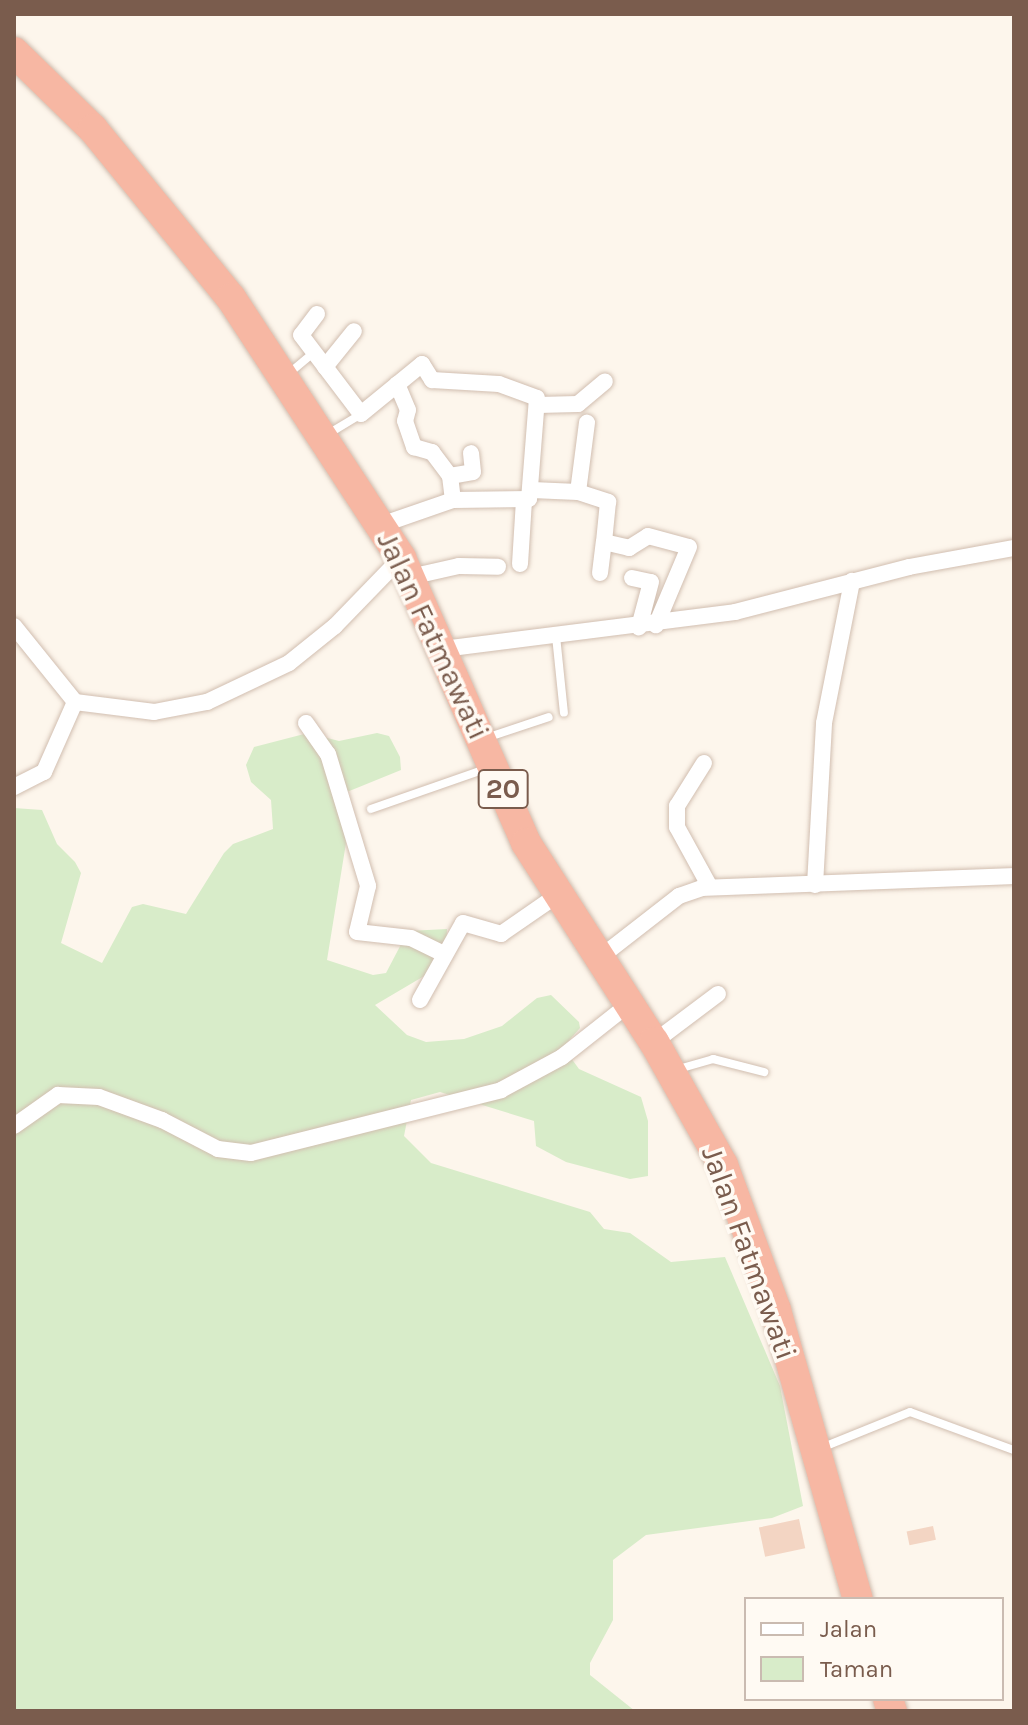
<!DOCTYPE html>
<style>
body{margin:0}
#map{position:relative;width:1028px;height:1725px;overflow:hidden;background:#fdf6ec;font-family:Karla,sans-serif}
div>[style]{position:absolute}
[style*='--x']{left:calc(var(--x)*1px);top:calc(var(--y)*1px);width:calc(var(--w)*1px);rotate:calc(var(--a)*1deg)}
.green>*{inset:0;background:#d8ecc9}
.building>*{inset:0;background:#f3d5c3;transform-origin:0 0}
.roads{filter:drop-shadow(0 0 2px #d1beb0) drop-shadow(0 0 2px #d1beb0)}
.lane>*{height:8px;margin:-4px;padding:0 4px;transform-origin:4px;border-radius:4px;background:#fff}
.street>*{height:16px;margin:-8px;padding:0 8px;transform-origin:8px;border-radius:8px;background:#fff}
.highway>*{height:30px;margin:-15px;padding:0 15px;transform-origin:15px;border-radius:15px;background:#f7b7a3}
span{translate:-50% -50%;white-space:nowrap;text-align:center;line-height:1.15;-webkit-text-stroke:7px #fffaf3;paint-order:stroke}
.shield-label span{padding:2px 6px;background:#fffaf3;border:2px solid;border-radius:6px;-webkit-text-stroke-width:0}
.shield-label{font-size:28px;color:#7a5c4d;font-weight:700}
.street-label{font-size:30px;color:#7a5c4d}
.frame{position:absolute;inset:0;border:16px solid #7a5c4d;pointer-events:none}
.legend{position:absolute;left:744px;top:1597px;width:260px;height:104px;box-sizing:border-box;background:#fffaf3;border:2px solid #cabbb1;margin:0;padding:10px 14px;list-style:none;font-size:24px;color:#7a5c4d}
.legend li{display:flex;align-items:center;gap:16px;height:40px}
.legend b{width:40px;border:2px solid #cabbb1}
</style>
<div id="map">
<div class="green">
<i style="clip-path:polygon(308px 733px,339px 741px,377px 733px,389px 736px,400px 757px,401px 770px,342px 794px,346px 843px,327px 960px,373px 975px,386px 973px,408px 931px,447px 929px,446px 956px,436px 969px,375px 1005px,407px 1035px,426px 1042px,464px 1039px,502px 1026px,537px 998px,551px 995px,579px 1022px,580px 1028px,563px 1047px,579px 1069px,641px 1097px,648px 1121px,648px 1176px,630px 1179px,566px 1162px,536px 1146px,534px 1121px,440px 1092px,411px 1100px,404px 1136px,431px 1163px,590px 1212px,604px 1229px,630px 1233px,671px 1262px,725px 1257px,780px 1386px,803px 1506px,772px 1518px,646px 1535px,613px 1560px,613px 1620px,590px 1663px,590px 1675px,635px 1711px,14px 1711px,14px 808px,42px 810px,57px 844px,75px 862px,81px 873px,61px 943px,102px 963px,132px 907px,143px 904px,186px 914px,224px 853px,233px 844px,273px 829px,271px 800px,251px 782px,246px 765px,254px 747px)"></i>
</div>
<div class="building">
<i style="left:799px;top:1519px;width:30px;height:41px;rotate:78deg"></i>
<i style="left:933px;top:1526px;width:14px;height:27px;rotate:78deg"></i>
</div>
<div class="roads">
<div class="lane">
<i style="--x:287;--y:375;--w:35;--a:-40"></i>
<i style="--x:328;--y:434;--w:39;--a:-31"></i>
<i style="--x:556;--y:636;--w:77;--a:84.1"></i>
<i style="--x:486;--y:738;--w:66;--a:-18.4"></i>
<i style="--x:371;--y:809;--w:121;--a:-19.3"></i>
<i style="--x:675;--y:1070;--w:40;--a:-16"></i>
<i style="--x:713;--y:1059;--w:53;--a:14.3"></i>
<i style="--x:821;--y:1448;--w:96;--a:-22"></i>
<i style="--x:910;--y:1412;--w:111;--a:20.1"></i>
</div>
<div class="street">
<i style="--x:317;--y:314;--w:26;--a:127"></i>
<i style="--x:301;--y:335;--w:99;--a:52.8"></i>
<i style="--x:361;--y:414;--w:79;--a:-39.3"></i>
<i style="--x:422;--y:364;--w:19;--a:58"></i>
<i style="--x:432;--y:380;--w:67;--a:3.4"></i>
<i style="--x:499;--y:384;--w:40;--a:20.2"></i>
<i style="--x:537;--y:398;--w:101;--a:94.5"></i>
<i style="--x:529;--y:499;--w:76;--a:179.2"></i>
<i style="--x:453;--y:500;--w:76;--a:160.9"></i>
<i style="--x:325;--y:367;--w:46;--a:-51.1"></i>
<i style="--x:397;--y:384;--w:28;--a:67"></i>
<i style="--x:408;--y:410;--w:11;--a:105"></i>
<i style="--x:405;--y:421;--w:28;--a:71"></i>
<i style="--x:414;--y:447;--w:19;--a:16"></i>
<i style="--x:432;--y:452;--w:30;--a:53"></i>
<i style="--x:450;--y:476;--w:24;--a:83"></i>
<i style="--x:538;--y:405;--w:40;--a:-1.4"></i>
<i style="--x:578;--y:404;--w:35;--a:-40"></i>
<i style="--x:450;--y:476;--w:23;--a:-10"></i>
<i style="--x:473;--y:472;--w:19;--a:-96"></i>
<i style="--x:532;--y:490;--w:46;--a:2.5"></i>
<i style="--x:578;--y:492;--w:32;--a:18"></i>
<i style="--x:608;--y:502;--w:40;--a:95.7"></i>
<i style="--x:604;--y:542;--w:26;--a:13"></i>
<i style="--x:629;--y:548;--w:22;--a:-32"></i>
<i style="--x:648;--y:536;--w:42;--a:15"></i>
<i style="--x:689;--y:547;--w:85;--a:112.9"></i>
<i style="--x:578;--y:492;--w:70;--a:-82.6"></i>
<i style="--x:520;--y:564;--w:64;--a:-86.4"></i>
<i style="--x:600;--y:573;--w:31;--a:-83"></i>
<i style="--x:410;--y:577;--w:50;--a:-12.7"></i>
<i style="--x:459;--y:566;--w:39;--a:1"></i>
<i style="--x:632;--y:578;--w:19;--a:12"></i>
<i style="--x:651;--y:582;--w:47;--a:104.9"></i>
<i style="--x:14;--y:626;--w:97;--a:51.2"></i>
<i style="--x:75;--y:702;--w:80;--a:7.2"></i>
<i style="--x:154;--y:712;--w:54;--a:-10.7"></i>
<i style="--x:207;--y:702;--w:91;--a:-25.4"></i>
<i style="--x:289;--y:663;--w:59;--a:-38.8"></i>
<i style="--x:335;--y:626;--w:95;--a:-45.9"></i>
<i style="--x:443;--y:649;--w:294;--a:-7.2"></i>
<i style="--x:735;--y:612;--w:180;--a:-14.5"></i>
<i style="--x:909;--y:567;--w:107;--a:-10.3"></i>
<i style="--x:306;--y:723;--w:38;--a:55"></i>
<i style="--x:328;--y:754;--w:138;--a:73.1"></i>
<i style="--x:368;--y:886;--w:47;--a:103.4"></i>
<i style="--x:357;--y:932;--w:54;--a:6.3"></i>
<i style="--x:411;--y:938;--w:37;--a:26"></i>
<i style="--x:704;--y:763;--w:51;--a:122.1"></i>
<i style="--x:677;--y:806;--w:21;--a:90"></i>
<i style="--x:677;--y:827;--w:68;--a:61.2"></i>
<i style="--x:14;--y:787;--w:34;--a:-27"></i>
<i style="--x:44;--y:772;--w:77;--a:-66.1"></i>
<i style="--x:815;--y:885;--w:162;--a:-86.8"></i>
<i style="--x:824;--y:723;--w:145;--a:-78.8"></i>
<i style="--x:598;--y:959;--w:103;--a:-37.9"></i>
<i style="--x:679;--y:896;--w:24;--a:-19"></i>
<i style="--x:702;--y:888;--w:312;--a:-2.2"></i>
<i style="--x:420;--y:1000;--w:88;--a:-60.8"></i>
<i style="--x:463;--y:923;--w:40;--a:16"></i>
<i style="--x:501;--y:934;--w:67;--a:-34.6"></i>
<i style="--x:654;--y:1042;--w:80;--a:-36.9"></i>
<i style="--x:14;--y:1126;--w:54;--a:-35.2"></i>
<i style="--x:58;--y:1095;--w:41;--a:2.8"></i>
<i style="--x:99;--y:1097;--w:67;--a:20.1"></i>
<i style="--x:162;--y:1120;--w:63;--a:27.4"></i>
<i style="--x:218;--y:1149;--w:33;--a:7"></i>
<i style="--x:251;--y:1153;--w:258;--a:-14.1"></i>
<i style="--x:501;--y:1090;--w:69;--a:-28.4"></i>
<i style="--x:562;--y:1057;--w:85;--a:-38.3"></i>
</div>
<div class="highway">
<i style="--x:14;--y:52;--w:110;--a:44.3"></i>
<i style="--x:93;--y:129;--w:218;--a:50.8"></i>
<i style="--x:231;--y:298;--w:311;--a:56.8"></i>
<i style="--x:401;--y:558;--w:311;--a:66.3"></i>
<i style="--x:526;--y:843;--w:237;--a:57.3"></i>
<i style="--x:654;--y:1042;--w:141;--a:60.7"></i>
<i style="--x:723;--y:1165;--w:154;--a:69.9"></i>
<i style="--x:776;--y:1310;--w:300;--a:74.2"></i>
<i style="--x:888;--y:1699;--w:13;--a:72"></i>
</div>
</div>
<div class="shield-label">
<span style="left:503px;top:789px">20</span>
</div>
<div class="street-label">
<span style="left:433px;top:636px;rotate:65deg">Jalan Fatmawati</span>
<span style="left:749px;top:1253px;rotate:70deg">Jalan Fatmawati</span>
</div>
<div class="frame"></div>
<ul class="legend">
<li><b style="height:10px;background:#fff"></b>Jalan</li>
<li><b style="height:22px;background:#d8ecc9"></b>Taman</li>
</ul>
</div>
